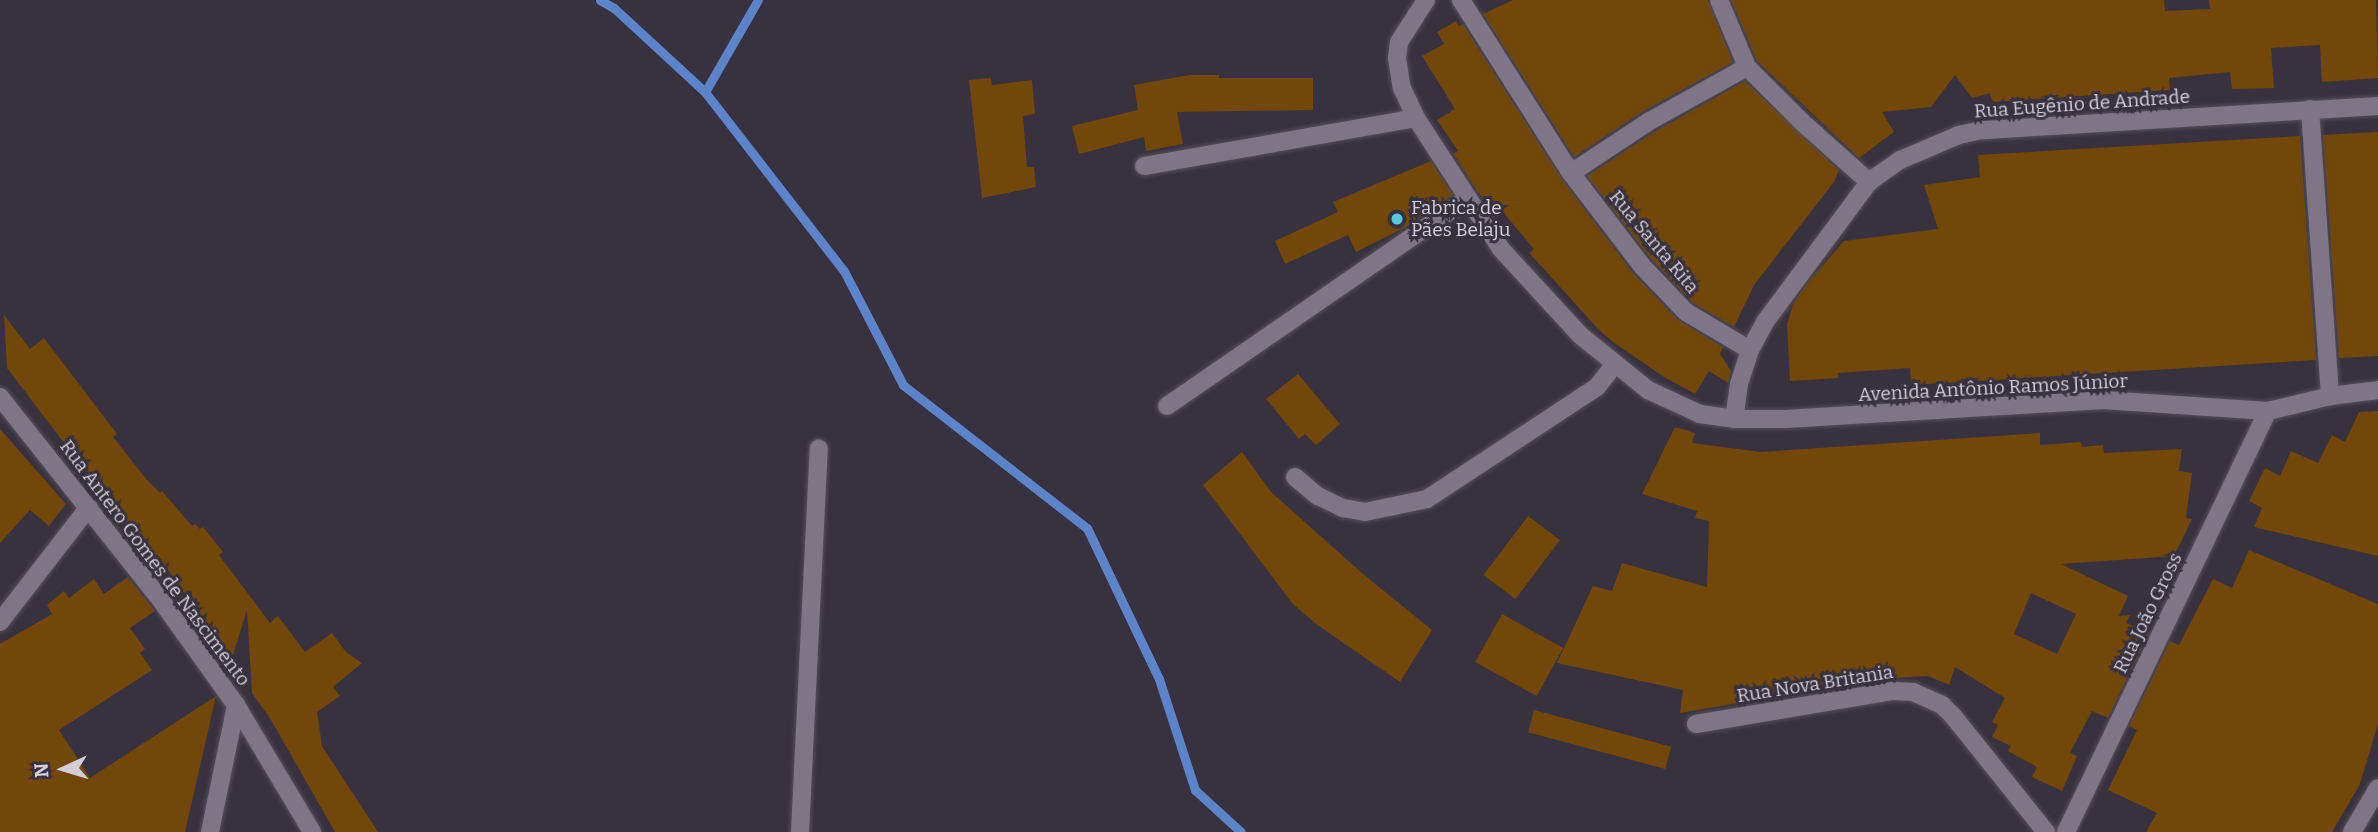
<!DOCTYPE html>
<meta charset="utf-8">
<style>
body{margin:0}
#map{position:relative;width:2378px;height:832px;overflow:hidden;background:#38313f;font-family:Bitter,serif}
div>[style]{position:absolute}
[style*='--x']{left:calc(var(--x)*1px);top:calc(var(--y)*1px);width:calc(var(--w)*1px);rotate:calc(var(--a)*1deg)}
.stream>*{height:9px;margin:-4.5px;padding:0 4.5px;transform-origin:4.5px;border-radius:4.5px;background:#5c84ca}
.building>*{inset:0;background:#734707;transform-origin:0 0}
.roads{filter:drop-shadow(0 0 2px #55505b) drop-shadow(0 0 2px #55505b)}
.lane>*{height:18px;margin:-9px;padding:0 9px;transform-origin:9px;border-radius:9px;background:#7e7687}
.street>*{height:18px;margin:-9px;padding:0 9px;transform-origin:9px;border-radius:9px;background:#7e7687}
.dots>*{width:19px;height:19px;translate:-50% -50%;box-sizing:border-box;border:4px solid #38313f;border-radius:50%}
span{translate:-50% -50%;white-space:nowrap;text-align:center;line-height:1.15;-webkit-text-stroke:6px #38313f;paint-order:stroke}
.street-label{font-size:19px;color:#d4cfd8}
.poi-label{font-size:19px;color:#d4cfd8}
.left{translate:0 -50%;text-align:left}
.north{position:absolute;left:28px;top:734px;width:70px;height:70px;-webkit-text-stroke:5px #38313f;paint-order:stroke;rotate:266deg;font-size:19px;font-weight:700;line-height:28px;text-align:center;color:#d4cfd8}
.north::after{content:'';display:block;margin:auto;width:24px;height:32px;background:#d4cfd8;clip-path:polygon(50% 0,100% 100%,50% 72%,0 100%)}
</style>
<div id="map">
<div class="stream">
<i style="--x:600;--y:0;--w:16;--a:30"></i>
<i style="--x:614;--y:8;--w:124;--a:42.7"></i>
<i style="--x:705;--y:92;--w:227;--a:52.2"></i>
<i style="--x:844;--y:271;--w:128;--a:62.6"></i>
<i style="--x:903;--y:385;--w:233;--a:37.9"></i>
<i style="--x:1087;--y:528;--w:167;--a:64.5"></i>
<i style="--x:1159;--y:679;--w:117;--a:72"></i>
<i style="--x:1195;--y:790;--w:62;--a:42.4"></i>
<i style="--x:705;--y:92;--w:106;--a:-60.1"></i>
</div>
<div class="building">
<i style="clip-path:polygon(1513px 0,1708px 0,1733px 62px,1642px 112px,1574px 157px,1483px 14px)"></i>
<i style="clip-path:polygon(1731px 0,2164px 0,2165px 11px,2210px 9px,2209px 0,2376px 0,2378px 78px,2322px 82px,2320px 45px,2271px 48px,2274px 88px,2232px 89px,2230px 72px,2169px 78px,2170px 90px,1992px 102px,1990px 93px,1972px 98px,1955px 75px,1931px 107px,1882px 112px,1894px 132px,1859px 158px,1757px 61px)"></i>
<i style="clip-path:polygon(1456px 21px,1459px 26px,1463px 24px,1562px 179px,1633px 273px,1678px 320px,1723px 347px,1720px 354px,1731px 371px,1728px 383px,1709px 371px,1695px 394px,1664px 377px,1613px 342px,1598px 329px,1543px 268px,1529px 253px,1534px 249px,1491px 198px,1486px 201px,1477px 191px,1453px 153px,1458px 151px,1437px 120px,1455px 109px,1422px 56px,1444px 44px,1437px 32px)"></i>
<i style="clip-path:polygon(1189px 75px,1219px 75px,1219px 78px,1313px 78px,1313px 110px,1177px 112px,1183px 144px,1146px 151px,1144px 137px,1079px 154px,1072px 126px,1138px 110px,1134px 85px)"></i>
<i style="clip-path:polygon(991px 78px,992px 85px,1032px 80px,1035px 114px,1023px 116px,1027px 167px,1034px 167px,1036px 187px,982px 198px,969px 80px)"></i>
<i style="clip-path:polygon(1745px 81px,1839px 170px,1834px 182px,1754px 285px,1734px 327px,1693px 303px,1651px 259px,1587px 176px,1654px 132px)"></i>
<i style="clip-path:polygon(2378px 132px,2378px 356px,2339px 358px,2323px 135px)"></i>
<i style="clip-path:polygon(2300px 136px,2316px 360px,1911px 385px,1910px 368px,1838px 373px,1838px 378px,1790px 381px,1787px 324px,1794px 302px,1809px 281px,1844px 241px,1938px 229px,1924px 185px,1980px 177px,1978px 155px)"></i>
<i style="clip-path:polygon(1431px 161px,1453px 195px,1406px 227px,1356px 252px,1348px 235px,1285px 264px,1275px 241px,1338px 212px,1333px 202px)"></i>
<i style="clip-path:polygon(4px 315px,30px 349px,44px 338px,117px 434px,113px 437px,147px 480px,160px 493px,162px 491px,192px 526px,195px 524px,200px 529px,203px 527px,223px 552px,219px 555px,270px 623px,278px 616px,305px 652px,332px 633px,346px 652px,362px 663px,333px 687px,340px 696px,317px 712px,322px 746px,378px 832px,335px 832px,271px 720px,252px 693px,247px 610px,231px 661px,157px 554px,151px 557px,7px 368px)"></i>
<i style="clip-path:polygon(1298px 374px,1340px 424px,1316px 445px,1305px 434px,1299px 439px,1266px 399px)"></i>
<i style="clip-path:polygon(2378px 411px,2378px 556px,2254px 527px,2262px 508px,2249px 501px,2265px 468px,2280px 476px,2291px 451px,2318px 463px,2332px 435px,2345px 442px,2359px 412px)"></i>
<i style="clip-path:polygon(evenodd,1675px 427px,1695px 433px,1692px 443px,1761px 452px,2040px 433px,2040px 445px,2081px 442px,2082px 447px,2103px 445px,2104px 453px,2182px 449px,2179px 471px,2192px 473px,2186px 518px,2192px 519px,2174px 556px,2061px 564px,2128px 596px,2119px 616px,2130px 615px,2126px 623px,2149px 632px,2108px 718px,2092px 711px,2070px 753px,2077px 756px,2062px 791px,2032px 777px,2037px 767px,2008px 751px,2011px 746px,1992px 737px,1998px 725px,1992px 722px,2005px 698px,1955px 667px,1949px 685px,1928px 676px,1874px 679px,1680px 713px,1683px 690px,1557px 663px,1593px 586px,1612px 591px,1622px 563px,1707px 587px,1709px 521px,1695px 518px,1697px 511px,1642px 494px,1675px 427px,2031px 593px,2076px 614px,2057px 654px,2014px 634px,2031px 593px)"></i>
<i style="clip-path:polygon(0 429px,66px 504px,49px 526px,30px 510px,0 543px)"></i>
<i style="clip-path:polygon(1242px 452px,1271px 492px,1363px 574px,1432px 630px,1400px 682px,1316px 624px,1292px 603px,1203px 485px)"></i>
<i style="left:1528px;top:516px;width:40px;height:74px;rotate:37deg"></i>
<i style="clip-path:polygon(2249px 550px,2378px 604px,2378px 724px,2360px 784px,2332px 832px,2146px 832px,2157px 813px,2108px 790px,2137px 730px,2129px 726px,2170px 641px,2179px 645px,2213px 579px,2232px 588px)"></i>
<i style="clip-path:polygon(128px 577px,155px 611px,130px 628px,145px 649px,140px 653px,152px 670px,59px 730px,90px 778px,216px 696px,185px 832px,0 832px,0 644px,52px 614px,47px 605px,64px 591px,69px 598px,94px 579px,104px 594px)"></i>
<i style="left:1502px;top:614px;width:70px;height:55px;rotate:29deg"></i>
<i style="left:1534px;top:710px;width:142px;height:23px;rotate:15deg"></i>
</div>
<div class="roads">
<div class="lane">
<i style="--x:1426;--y:0;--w:50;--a:122.7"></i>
<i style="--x:1399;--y:42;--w:16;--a:97"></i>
<i style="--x:1397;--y:58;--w:30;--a:81"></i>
<i style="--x:1402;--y:88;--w:33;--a:65"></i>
<i style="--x:1416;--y:118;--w:156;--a:57"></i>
<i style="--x:1501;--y:249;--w:117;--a:47.4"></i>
<i style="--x:1580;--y:335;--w:87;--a:39"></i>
<i style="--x:1648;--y:390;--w:57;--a:24.8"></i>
<i style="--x:1700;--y:414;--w:34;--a:8"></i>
<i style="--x:1461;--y:0;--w:205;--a:57.6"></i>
<i style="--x:1571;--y:173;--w:117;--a:52.6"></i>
<i style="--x:1642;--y:266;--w:64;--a:46.3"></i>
<i style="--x:1686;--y:312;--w:74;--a:30.7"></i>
<i style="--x:1719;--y:0;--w:73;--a:67.3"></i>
<i style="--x:1747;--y:67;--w:79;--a:45"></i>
<i style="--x:1803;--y:123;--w:89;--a:41.8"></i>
<i style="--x:2310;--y:109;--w:288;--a:86"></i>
<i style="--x:1144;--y:166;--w:276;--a:-10"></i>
<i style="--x:1571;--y:173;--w:92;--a:-33.5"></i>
<i style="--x:1648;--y:122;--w:113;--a:-29.1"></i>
<i style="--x:1167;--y:406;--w:364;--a:-34.6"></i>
<i style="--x:1295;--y:477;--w:30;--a:40"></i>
<i style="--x:1318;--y:496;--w:28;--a:26"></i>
<i style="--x:1343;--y:508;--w:22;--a:10"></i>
<i style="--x:1365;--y:512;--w:63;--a:-11.8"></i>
<i style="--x:1427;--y:499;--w:204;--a:-33.4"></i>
<i style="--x:1597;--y:387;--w:28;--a:-52"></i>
</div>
<div class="street">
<i style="--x:2378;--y:106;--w:397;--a:176.5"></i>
<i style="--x:1982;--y:130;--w:24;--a:168"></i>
<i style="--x:1959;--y:135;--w:64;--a:157"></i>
<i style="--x:1900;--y:160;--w:38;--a:145"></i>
<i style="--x:1869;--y:182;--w:174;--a:126.6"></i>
<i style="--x:1765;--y:322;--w:32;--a:118"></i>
<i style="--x:1750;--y:350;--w:36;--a:108"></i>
<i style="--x:1739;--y:384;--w:35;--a:98"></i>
<i style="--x:1734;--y:419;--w:51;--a:0"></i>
<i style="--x:1785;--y:419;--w:319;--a:-3.4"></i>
<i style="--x:2103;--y:400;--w:165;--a:3.8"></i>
<i style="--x:2268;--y:411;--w:64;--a:-13.6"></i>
<i style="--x:2330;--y:396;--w:48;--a:-7.1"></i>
<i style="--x:0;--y:397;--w:263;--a:51.6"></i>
<i style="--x:163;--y:603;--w:125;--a:54.4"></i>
<i style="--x:236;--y:705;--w:148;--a:59.1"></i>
<i style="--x:0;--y:622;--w:145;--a:-52.3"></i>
<i style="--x:1696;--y:724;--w:200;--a:-9.5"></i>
<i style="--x:1893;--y:691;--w:20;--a:3"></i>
<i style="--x:1913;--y:692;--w:32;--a:24"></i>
<i style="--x:1942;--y:705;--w:16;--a:45"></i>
<i style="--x:1953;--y:716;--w:149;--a:51.3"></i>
<i style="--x:210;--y:832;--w:130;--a:-78.4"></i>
<i style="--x:800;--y:832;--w:384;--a:-87.2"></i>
<i style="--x:2066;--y:832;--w:467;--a:-64.4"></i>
<i style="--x:2352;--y:832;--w:51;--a:-59.4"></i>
</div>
</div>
<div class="dots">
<i style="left:1397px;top:219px;background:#56c9e1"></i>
</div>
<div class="street-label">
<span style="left:2082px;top:104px;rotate:-4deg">Rua Eugênio de Andrade</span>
<span style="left:1654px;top:242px;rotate:50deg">Rua Santa Rita</span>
<span style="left:1993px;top:388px;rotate:-3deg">Avenida Antônio Ramos Júnior</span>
<span style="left:155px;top:563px;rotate:53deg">Rua Antero Gomes de Nascimento</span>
<span style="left:2148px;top:613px;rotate:-64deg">Rua João Gross</span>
<span style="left:1815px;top:684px;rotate:-9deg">Rua Nova Britania</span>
</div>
<div class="poi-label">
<span class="left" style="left:1411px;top:219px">Fabrica de<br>Pães Belaju</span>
</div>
<div class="north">N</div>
</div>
